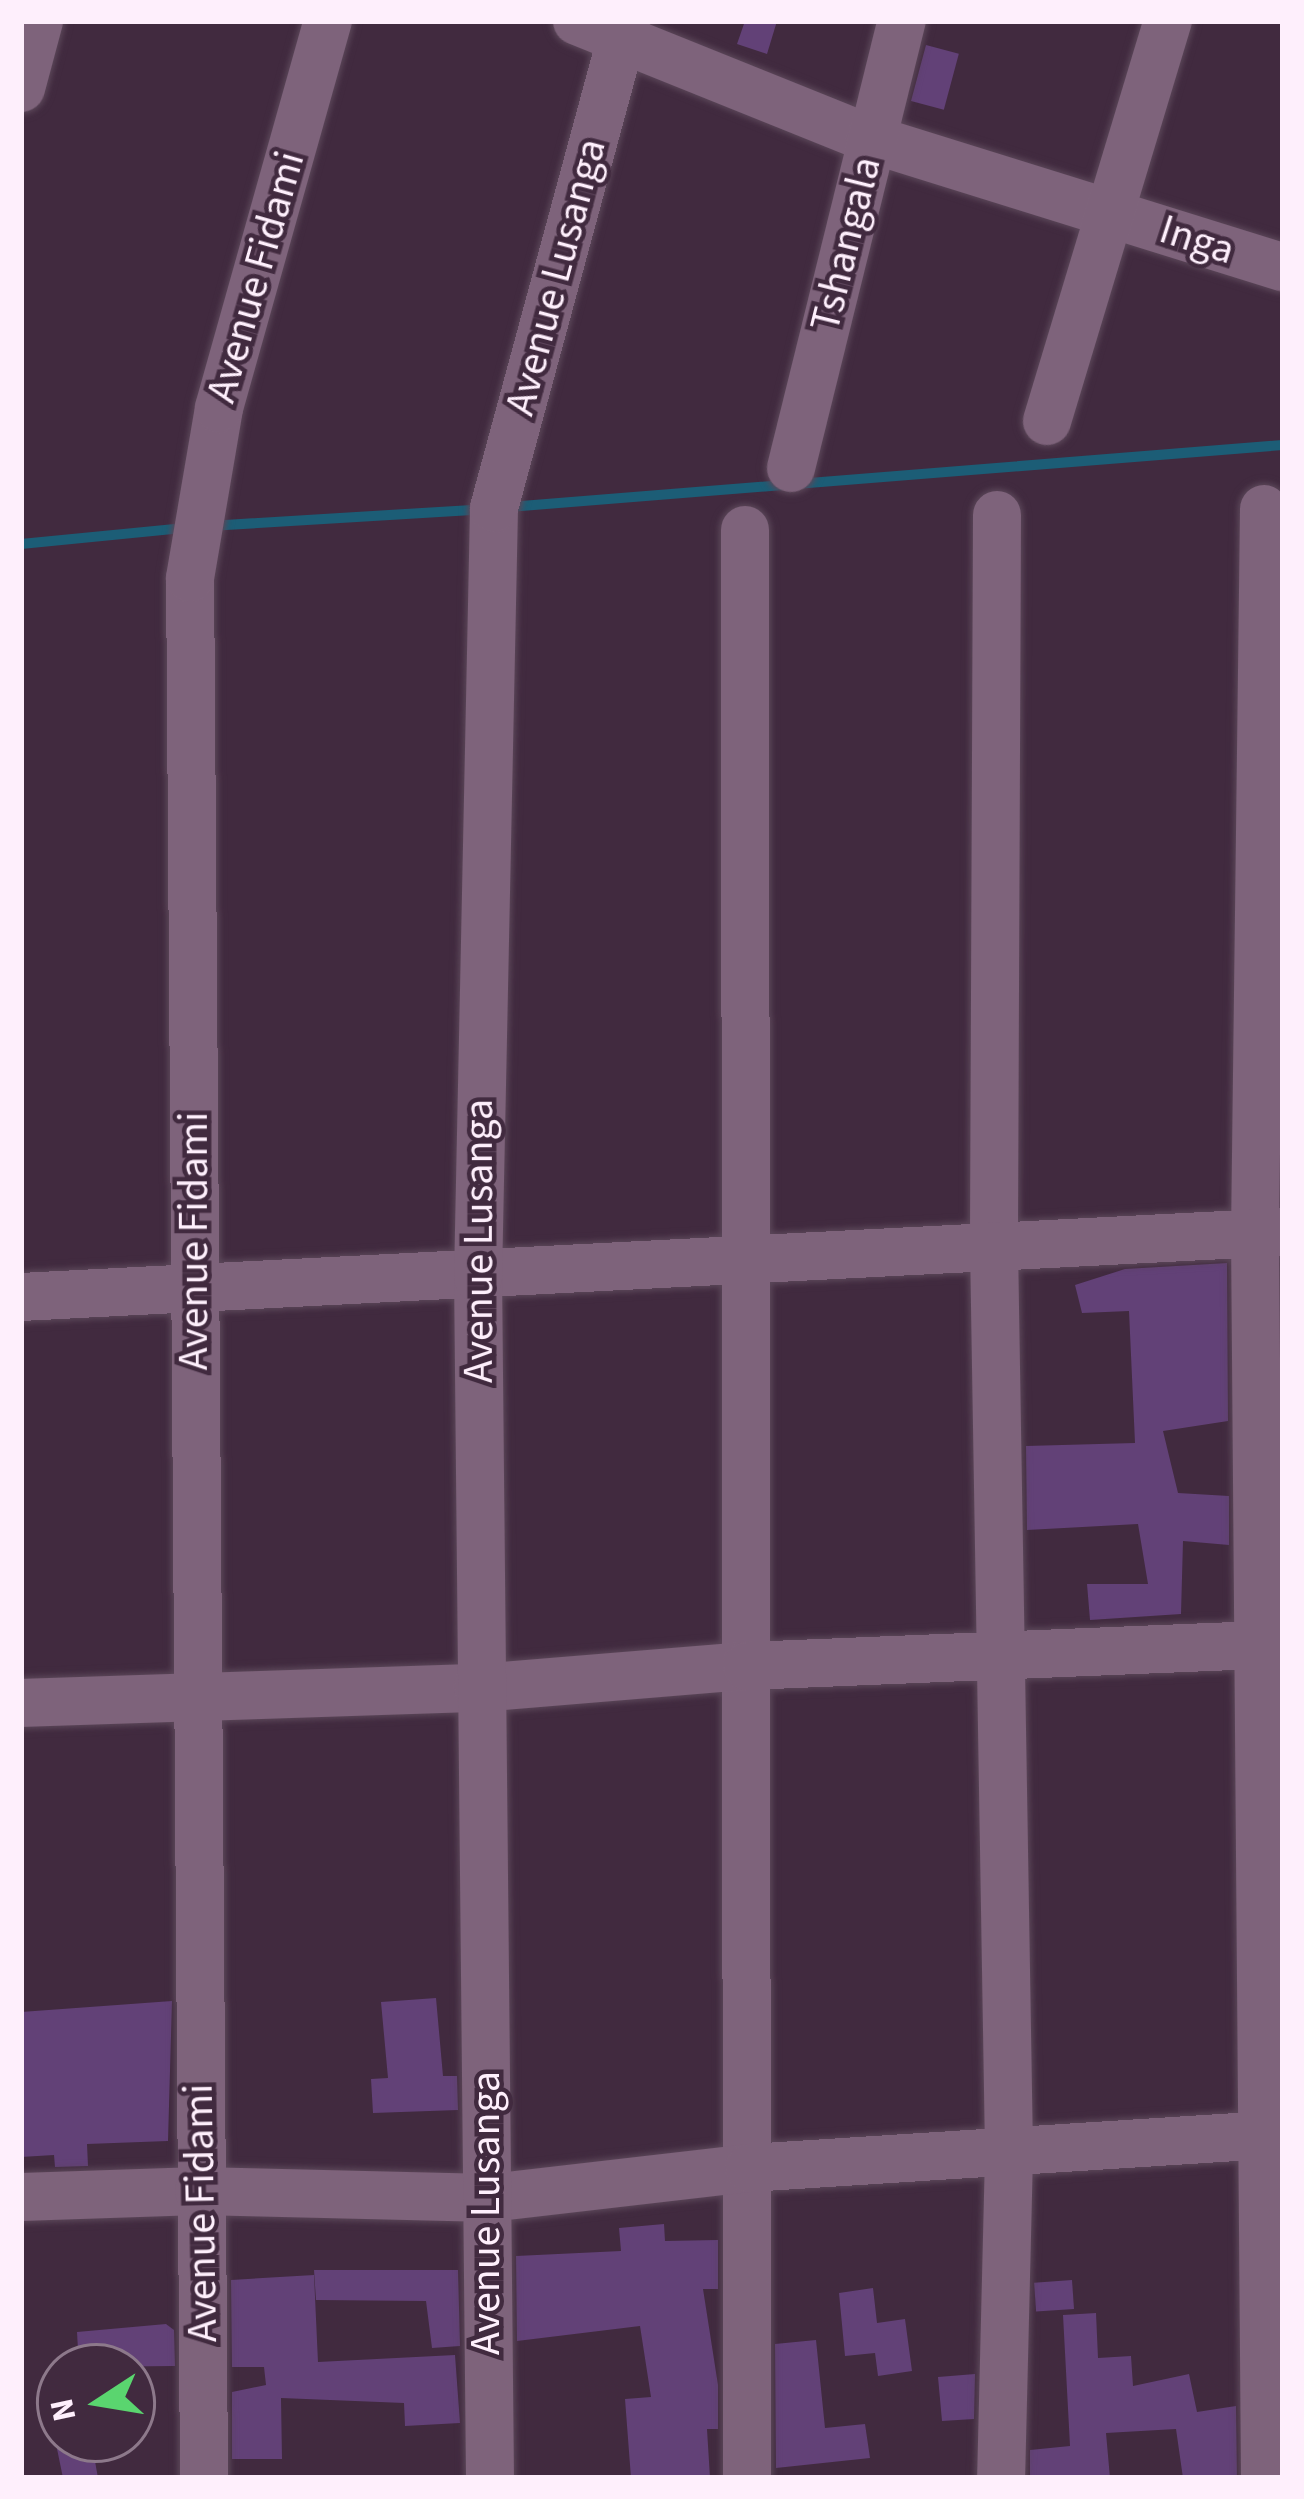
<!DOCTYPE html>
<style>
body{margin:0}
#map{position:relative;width:1304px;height:2499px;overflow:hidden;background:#412a3f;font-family:"Source Sans 3",sans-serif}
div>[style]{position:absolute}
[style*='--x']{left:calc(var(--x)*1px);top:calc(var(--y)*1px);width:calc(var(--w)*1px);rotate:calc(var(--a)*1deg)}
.stream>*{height:10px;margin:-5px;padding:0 5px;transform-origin:5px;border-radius:5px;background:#1c5d76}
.building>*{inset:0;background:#624177;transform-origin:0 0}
.roads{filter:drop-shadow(0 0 3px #5b4759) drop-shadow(0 0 3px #5b4759)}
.minor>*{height:48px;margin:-24px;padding:0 24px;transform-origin:24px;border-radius:24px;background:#7e637b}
span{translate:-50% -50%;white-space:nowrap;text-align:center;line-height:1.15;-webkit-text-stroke:9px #412a3f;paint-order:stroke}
.street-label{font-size:42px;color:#feeffc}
.frame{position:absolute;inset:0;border:24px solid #feeffc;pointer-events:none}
.north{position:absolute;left:36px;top:2343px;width:120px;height:120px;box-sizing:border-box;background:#412a3f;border:3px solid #8d798b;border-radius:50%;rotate:258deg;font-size:33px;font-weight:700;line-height:48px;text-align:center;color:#feeffc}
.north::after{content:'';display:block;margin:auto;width:42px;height:54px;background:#5ad56f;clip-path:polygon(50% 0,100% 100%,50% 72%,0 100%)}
</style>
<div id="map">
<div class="stream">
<i style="--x:509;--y:507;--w:776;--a:-4.58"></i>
<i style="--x:209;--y:526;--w:276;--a:-3.5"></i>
<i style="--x:21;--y:544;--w:165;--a:-5.6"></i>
</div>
<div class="building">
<i style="clip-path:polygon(745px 21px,777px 21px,767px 54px,737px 44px)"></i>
<i style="left:926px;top:45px;width:34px;height:58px;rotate:15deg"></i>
<i style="clip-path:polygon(1227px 1263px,1228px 1421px,1163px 1431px,1178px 1493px,1229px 1496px,1229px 1545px,1183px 1541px,1181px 1614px,1090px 1620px,1087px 1584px,1148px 1584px,1138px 1524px,1027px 1530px,1026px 1446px,1135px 1443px,1129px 1311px,1082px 1313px,1075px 1285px,1125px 1269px)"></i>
<i style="clip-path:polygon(436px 1998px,443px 2076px,457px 2076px,458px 2110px,373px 2113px,371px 2079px,388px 2078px,381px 2002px)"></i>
<i style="clip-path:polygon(172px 2001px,168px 2141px,87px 2144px,88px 2166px,55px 2167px,54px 2155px,21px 2157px,21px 2012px)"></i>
<i style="clip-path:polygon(664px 2224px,665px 2241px,718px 2240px,718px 2289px,703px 2289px,718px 2385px,718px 2429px,707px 2429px,710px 2478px,631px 2478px,625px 2399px,651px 2397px,640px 2326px,517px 2341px,516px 2256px,621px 2251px,619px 2228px)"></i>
<i style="clip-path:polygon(314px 2270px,458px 2270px,460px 2346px,432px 2348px,426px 2301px,316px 2300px)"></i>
<i style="clip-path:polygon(314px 2275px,318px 2362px,455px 2355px,460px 2423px,405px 2426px,404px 2403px,281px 2398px,282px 2459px,232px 2459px,232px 2392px,266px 2385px,264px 2367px,232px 2367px,231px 2280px)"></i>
<i style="left:1072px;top:2280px;width:29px;height:38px;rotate:86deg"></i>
<i style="clip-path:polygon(873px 2288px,877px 2323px,905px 2319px,912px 2371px,878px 2376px,875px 2353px,845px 2356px,839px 2293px)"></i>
<i style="clip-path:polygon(1096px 2313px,1098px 2358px,1131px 2356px,1133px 2386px,1189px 2374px,1197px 2412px,1236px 2406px,1237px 2478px,1183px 2478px,1176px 2429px,1106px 2433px,1110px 2478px,1030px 2478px,1030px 2450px,1070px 2446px,1063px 2315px)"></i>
<i style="clip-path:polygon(166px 2324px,174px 2330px,175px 2366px,79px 2367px,77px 2332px)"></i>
<i style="clip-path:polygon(816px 2340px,825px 2428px,865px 2424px,870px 2458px,776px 2468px,775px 2344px)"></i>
<i style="clip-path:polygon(975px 2374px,974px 2419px,942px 2421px,938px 2377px)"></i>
<i style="clip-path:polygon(55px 2439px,91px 2439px,98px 2478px,63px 2478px)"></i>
</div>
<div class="roads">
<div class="minor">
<i style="--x:577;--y:21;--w:317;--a:21.9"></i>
<i style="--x:871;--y:139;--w:431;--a:17.3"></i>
<i style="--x:21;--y:88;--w:69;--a:-75"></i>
<i style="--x:1047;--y:421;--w:418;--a:-73.2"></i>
<i style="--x:791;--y:468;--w:461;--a:-76.1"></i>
<i style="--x:1264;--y:509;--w:724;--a:90.71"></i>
<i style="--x:1255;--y:1233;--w:1245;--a:89.54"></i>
<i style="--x:997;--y:515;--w:731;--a:90.24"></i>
<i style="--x:994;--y:1246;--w:909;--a:89.05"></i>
<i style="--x:1009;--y:2155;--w:323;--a:91.4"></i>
<i style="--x:745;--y:530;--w:1948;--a:89.94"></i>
<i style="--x:21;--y:1297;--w:1264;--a:-2.95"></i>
<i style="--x:21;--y:1703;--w:457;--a:-1.9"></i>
<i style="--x:478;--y:1688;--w:270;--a:-4.7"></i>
<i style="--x:747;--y:1666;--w:536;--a:-2.35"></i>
<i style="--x:21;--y:2197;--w:178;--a:-1.9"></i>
<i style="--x:199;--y:2191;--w:291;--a:1.4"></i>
<i style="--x:490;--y:2198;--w:261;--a:-6.6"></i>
<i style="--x:749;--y:2168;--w:535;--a:-3.64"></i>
<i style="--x:204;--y:2478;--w:1900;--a:-90.42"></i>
<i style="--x:190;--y:578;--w:172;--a:-80.3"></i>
<i style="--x:219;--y:408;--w:402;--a:-74.3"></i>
<i style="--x:490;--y:2478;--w:1200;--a:-90.57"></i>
<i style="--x:478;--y:1278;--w:770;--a:-88.81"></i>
<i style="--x:494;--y:508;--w:505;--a:-74.83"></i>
</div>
</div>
<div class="street-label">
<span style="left:1197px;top:240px;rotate:18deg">Inga</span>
<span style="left:846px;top:244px;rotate:-76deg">Tshangala</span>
<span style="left:256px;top:277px;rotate:-74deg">Avenue Fidami</span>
<span style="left:556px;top:277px;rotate:-75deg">Avenue Lusanga</span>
<span style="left:194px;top:1241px;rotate:-90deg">Avenue Fidami</span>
<span style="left:479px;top:1241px;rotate:-90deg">Avenue Lusanga</span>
<span style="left:201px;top:2213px;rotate:-91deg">Avenue Fidami</span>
<span style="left:486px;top:2213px;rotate:-90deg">Avenue Lusanga</span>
</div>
<div class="frame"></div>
<div class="north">N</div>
</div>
